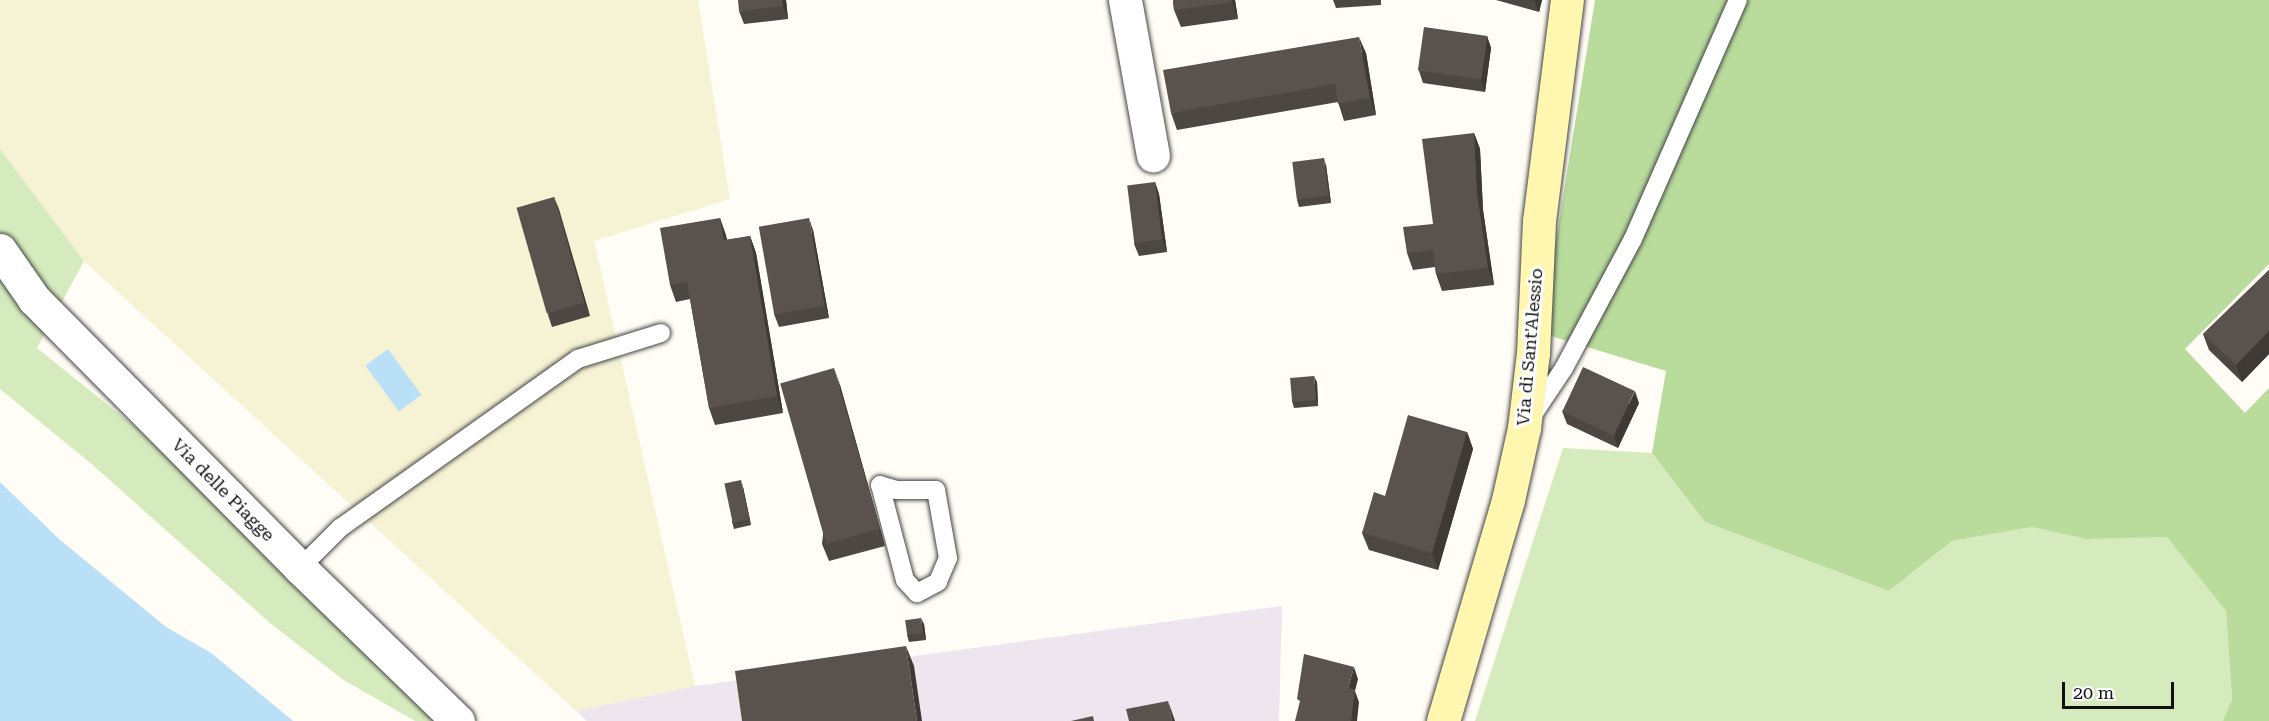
<!DOCTYPE html>
<style>
body{margin:0}
#map{position:relative;width:2269px;height:721px;overflow:hidden;background:#fffdf5;font-family:"Roboto Serif",serif}
div>[style]{position:absolute}
[style*='--x']{left:calc(var(--x)*1px);top:calc(var(--y)*1px);width:calc(var(--w)*1px);rotate:calc(var(--a)*1deg)}
.industrial>*{inset:0;background:#eee6ef}
.farmland>*{inset:0;background:#f6f3d4}
.green>*{inset:0;background:#d5ebbd}
.forest>*{inset:0;background:#b9dc9c}
.water>*{inset:0;background:#b9e0f7;transform-origin:0 0}
.roads{filter:drop-shadow(0 0 2px #444) drop-shadow(0 0 2px #444)}
.lane>*{height:18px;margin:-9px;padding:0 9px;transform-origin:9px;border-radius:9px;background:#fff}
.street>*{height:33px;margin:-16.5px;padding:0 16.5px;transform-origin:16.5px;border-radius:16.5px;background:#fff}
.secondary>*{height:33px;margin:-16.5px;padding:0 16.5px;transform-origin:16.5px;border-radius:16.5px;background:#fff6b0}
.wall>*{inset:0;background:#4d4742}
.shaded-wall>*{inset:0;background:#3f3936}
.building>*{inset:0;background:#5a524d;transform-origin:0 0}
span{translate:-50% -50%;white-space:nowrap;text-align:center;line-height:1.15;-webkit-text-stroke:6px #fff;paint-order:stroke}
.street-label{font-size:18px;color:#111}
.scale{position:absolute;left:2062px;top:682px;width:112px;height:27px;box-sizing:border-box;border:3px solid #111;border-top:0;padding-left:8px;font-size:18px;line-height:21px;white-space:nowrap;color:#111;-webkit-text-stroke:4px #fff;paint-order:stroke}
</style>
<div id="map">
<div class="industrial">
<i style="clip-path:polygon(1282px 606px,1279px 721px,587px 721px,576px 711px,695px 686px)"></i>
</div>
<div class="farmland">
<i style="clip-path:polygon(0 0,698px 0,730px 199px,594px 241px,695px 686px,576px 711px,84px 261px,0 149px)"></i>
</div>
<div class="green">
<i style="clip-path:polygon(0 149px,84px 261px,37px 348px,134px 426px,445px 721px,415px 721px,342px 679px,270px 623px,94px 466px,0 389px)"></i>
<i style="clip-path:polygon(1563px 448px,1652px 453px,1705px 522px,1889px 591px,1952px 541px,2032px 527px,2086px 539px,2167px 536px,2226px 611px,2232px 699px,2223px 721px,1475px 721px)"></i>
</div>
<div class="forest">
<i style="clip-path:polygon(1595px 0,2269px 0,2269px 264px,2185px 349px,2245px 413px,2269px 388px,2269px 721px,2223px 721px,2232px 699px,2226px 611px,2167px 537px,2086px 539px,2032px 527px,1952px 541px,1889px 591px,1705px 522px,1652px 453px,1666px 371px,1541px 333px)"></i>
</div>
<div class="water">
<i style="left:388px;top:349px;width:57px;height:28px;rotate:54deg"></i>
<i style="clip-path:polygon(0 482px,59px 539px,166px 627px,211px 653px,293px 721px,0 721px)"></i>
</div>
<div class="roads">
<div class="lane">
<i style="--x:1532;--y:416;--w:58;--a:-56.3"></i>
<i style="--x:1564;--y:368;--w:146;--a:-61.9"></i>
<i style="--x:1633;--y:239;--w:261;--a:-66.3"></i>
<i style="--x:880;--y:485;--w:17;--a:17"></i>
<i style="--x:896;--y:490;--w:40;--a:0"></i>
<i style="--x:936;--y:490;--w:69;--a:80"></i>
<i style="--x:948;--y:558;--w:26;--a:113"></i>
<i style="--x:938;--y:582;--w:24;--a:152"></i>
<i style="--x:917;--y:593;--w:18;--a:-133"></i>
<i style="--x:905;--y:580;--w:98;--a:-104.7"></i>
<i style="--x:300;--y:568;--w:57;--a:-45"></i>
<i style="--x:340;--y:528;--w:292;--a:-35.4"></i>
<i style="--x:578;--y:359;--w:87;--a:-17.4"></i>
</div>
<div class="street">
<i style="--x:1125;--y:0;--w:158;--a:79.8"></i>
<i style="--x:0;--y:250;--w:60;--a:55.2"></i>
<i style="--x:34;--y:299;--w:378;--a:45.3"></i>
<i style="--x:300;--y:568;--w:220;--a:44.1"></i>
</div>
<div class="secondary">
<i style="--x:1443;--y:721;--w:230;--a:-73.6"></i>
<i style="--x:1508;--y:500;--w:74;--a:-77.5"></i>
<i style="--x:1524;--y:428;--w:76;--a:-83.2"></i>
<i style="--x:1533;--y:353;--w:132;--a:-87.4"></i>
<i style="--x:1539;--y:221;--w:223;--a:-82.8"></i>
</div>
</div>
<div class="wall">
<i style="clip-path:polygon(786px 0,788px 19px,744px 24px,739px 11px)"></i>
<i style="clip-path:polygon(1173px 0,1235px 0,1238px 19px,1181px 27px,1174px 10px)"></i>
<i style="clip-path:polygon(1333px 0,1381px 0,1381px 5px,1336px 8px)"></i>
<i style="clip-path:polygon(1496px 0,1542px 0,1539px 12px)"></i>
<i style="clip-path:polygon(1487px 36px,1491px 48px,1485px 92px,1423px 83px,1419px 71px)"></i>
<i style="clip-path:polygon(1366px 53px,1376px 115px,1344px 121px,1338px 102px,1177px 130px,1171px 113px)"></i>
<i style="clip-path:polygon(1474px 133px,1480px 149px,1483px 210px,1494px 285px,1442px 291px,1436px 274px,1435px 267px,1413px 270px,1407px 253px,1433px 224px)"></i>
<i style="clip-path:polygon(1326px 165px,1331px 203px,1299px 207px,1297px 200px)"></i>
<i style="clip-path:polygon(1155px 182px,1159px 194px,1167px 252px,1139px 256px,1134px 244px)"></i>
<i style="clip-path:polygon(554px 197px,590px 316px,552px 327px,548px 315px)"></i>
<i style="clip-path:polygon(720px 218px,727px 240px,750px 236px,756px 253px,783px 413px,715px 425px,709px 408px,690px 299px,676px 302px,670px 285px)"></i>
<i style="clip-path:polygon(813px 230px,829px 318px,779px 327px,774px 314px)"></i>
<i style="clip-path:polygon(2269px 270px,2269px 354px,2242px 382px,2209px 350px,2203px 334px)"></i>
<i style="clip-path:polygon(1317px 382px,1318px 406px,1294px 408px,1292px 401px)"></i>
<i style="clip-path:polygon(840px 385px,885px 546px,829px 561px,822px 544px)"></i>
<i style="clip-path:polygon(1639px 403px,1618px 448px,1567px 424px,1562px 411px)"></i>
<i style="clip-path:polygon(1467px 432px,1473px 449px,1438px 570px,1369px 550px,1362px 533px,1385px 496px)"></i>
<i style="clip-path:polygon(743px 487px,751px 525px,734px 529px,732px 522px)"></i>
<i style="clip-path:polygon(924px 624px,926px 640px,909px 642px,907px 635px)"></i>
</div>
<div class="shaded-wall">
<i style="clip-path:polygon(782px 0,786px 0,788px 19px,783px 6px)"></i>
<i style="clip-path:polygon(1231px 0,1235px 0,1238px 19px,1232px 2px)"></i>
<i style="clip-path:polygon(1534px 0,1542px 0,1539px 12px)"></i>
<i style="clip-path:polygon(1487px 36px,1491px 48px,1485px 92px,1481px 80px)"></i>
<i style="clip-path:polygon(1359px 37px,1366px 53px,1376px 115px,1370px 98px)"></i>
<i style="clip-path:polygon(1474px 133px,1480px 149px,1483px 210px,1494px 285px,1488px 268px,1477px 194px)"></i>
<i style="clip-path:polygon(1324px 158px,1326px 165px,1331px 203px,1329px 196px)"></i>
<i style="clip-path:polygon(1155px 182px,1159px 194px,1167px 252px,1162px 240px)"></i>
<i style="clip-path:polygon(554px 197px,559px 209px,590px 316px,585px 303px)"></i>
<i style="clip-path:polygon(720px 218px,726px 235px,730px 257px,724px 240px)"></i>
<i style="clip-path:polygon(809px 218px,813px 230px,829px 318px,825px 306px)"></i>
<i style="clip-path:polygon(750px 236px,756px 253px,783px 413px,777px 396px)"></i>
<i style="clip-path:polygon(2269px 331px,2269px 354px,2242px 382px,2236px 365px)"></i>
<i style="clip-path:polygon(834px 368px,840px 385px,885px 546px,879px 529px)"></i>
<i style="clip-path:polygon(1314px 376px,1317px 382px,1318px 406px,1316px 400px)"></i>
<i style="clip-path:polygon(1635px 391px,1639px 403px,1618px 448px,1614px 435px)"></i>
<i style="clip-path:polygon(1467px 432px,1473px 449px,1438px 570px,1432px 553px)"></i>
<i style="clip-path:polygon(741px 480px,743px 487px,751px 525px,749px 519px)"></i>
<i style="clip-path:polygon(921px 618px,924px 624px,926px 640px,923px 633px)"></i>
<i style="clip-path:polygon(906px 646px,914px 666px,922px 721px,917px 721px)"></i>
<i style="clip-path:polygon(1354px 667px,1358px 679px,1355px 691px,1359px 702px,1357px 721px,1351px 721px,1348px 688px)"></i>
<i style="clip-path:polygon(1168px 701px,1174px 718px,1175px 721px,1172px 721px)"></i>
</div>
<div class="building">
<i style="clip-path:polygon(738px 0,782px 0,783px 6px,739px 11px)"></i>
<i style="clip-path:polygon(1173px 0,1231px 0,1232px 2px,1174px 10px)"></i>
<i style="left:1424px;top:27px;width:64px;height:44px;rotate:8deg"></i>
<i style="clip-path:polygon(1359px 37px,1370px 98px,1338px 104px,1335px 84px,1171px 113px,1163px 70px)"></i>
<i style="clip-path:polygon(1474px 133px,1477px 194px,1488px 268px,1436px 274px,1433px 250px,1407px 253px,1403px 227px,1433px 224px,1422px 139px)"></i>
<i style="left:1324px;top:158px;width:38px;height:32px;rotate:83deg"></i>
<i style="left:1155px;top:182px;width:58px;height:28px;rotate:83deg"></i>
<i style="left:554px;top:197px;width:110px;height:39px;rotate:74deg"></i>
<i style="clip-path:polygon(720px 218px,724px 240px,750px 236px,777px 396px,709px 408px,687px 282px,670px 285px,660px 228px)"></i>
<i style="left:809px;top:218px;width:89px;height:51px;rotate:80deg"></i>
<i style="clip-path:polygon(2269px 270px,2269px 331px,2236px 365px,2203px 334px)"></i>
<i style="left:1583px;top:367px;width:57px;height:49px;rotate:25deg"></i>
<i style="left:834px;top:368px;width:167px;height:56px;rotate:74deg"></i>
<i style="left:1314px;top:376px;width:24px;height:24px;rotate:85deg"></i>
<i style="clip-path:polygon(1408px 415px,1467px 432px,1432px 553px,1362px 533px,1374px 492px,1385px 496px)"></i>
<i style="left:741px;top:480px;width:40px;height:17px;rotate:78deg"></i>
<i style="left:921px;top:618px;width:15px;height:16px;rotate:82deg"></i>
<i style="clip-path:polygon(906px 646px,917px 721px,742px 721px,735px 671px)"></i>
<i style="clip-path:polygon(1304px 654px,1354px 667px,1348px 688px,1355px 690px,1351px 721px,1295px 721px,1300px 701px,1297px 699px)"></i>
<i style="clip-path:polygon(1168px 701px,1172px 721px,1129px 721px,1126px 709px)"></i>
<i style="clip-path:polygon(1093px 716px,1094px 721px,1071px 721px)"></i>
</div>
<div class="street-label">
<span style="left:1530px;top:347px;rotate:-85deg">Via di Sant'Alessio</span>
<span style="left:223px;top:490px;rotate:45deg">Via delle Piagge</span>
</div>
<div class="scale">20 m</div>
</div>
